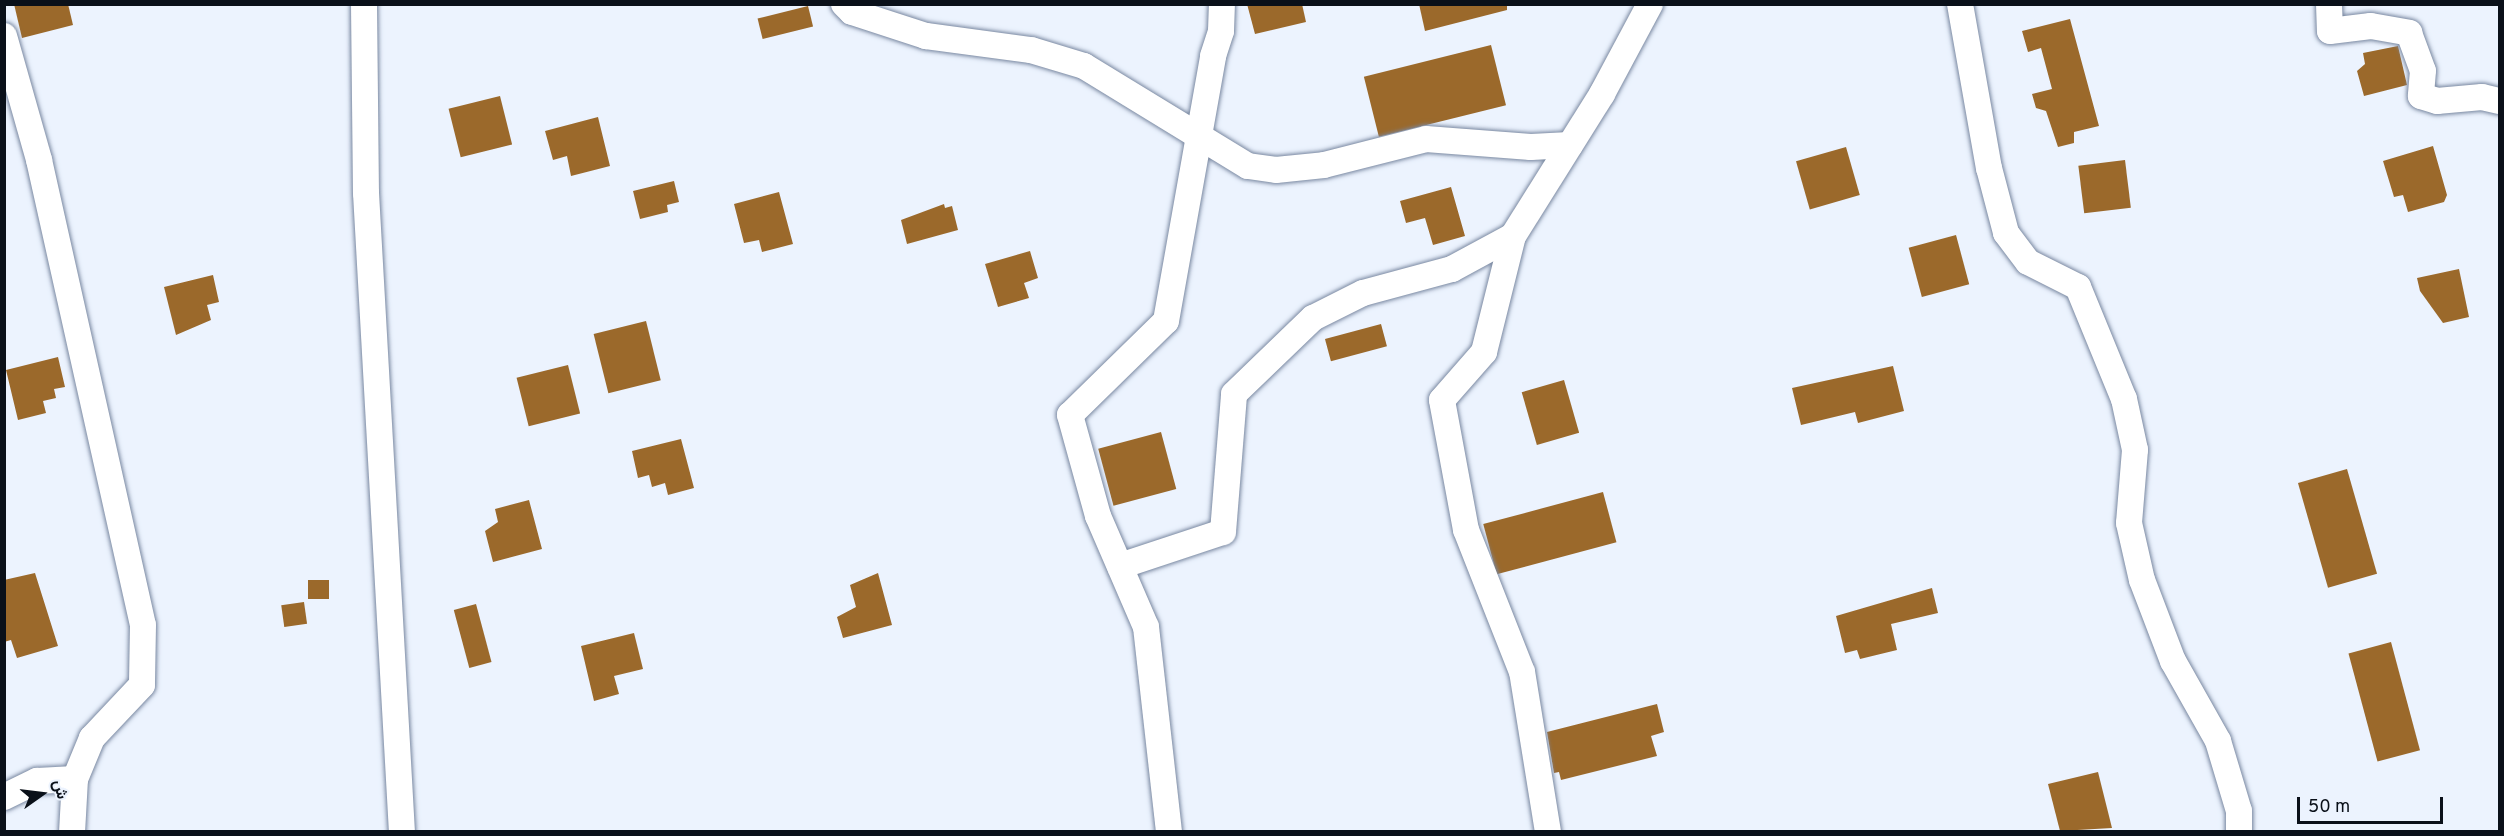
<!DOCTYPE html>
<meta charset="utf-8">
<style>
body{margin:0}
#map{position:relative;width:2504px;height:836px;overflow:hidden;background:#ecf3fe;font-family:Overpass,Vazirmatn,sans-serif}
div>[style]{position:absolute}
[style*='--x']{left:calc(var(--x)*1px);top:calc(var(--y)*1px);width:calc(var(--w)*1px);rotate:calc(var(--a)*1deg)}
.building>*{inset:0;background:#9b692b;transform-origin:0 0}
.roads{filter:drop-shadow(0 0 2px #7988a1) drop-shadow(0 0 2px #7988a1)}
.minor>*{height:26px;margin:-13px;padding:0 13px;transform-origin:13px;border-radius:13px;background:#fff}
span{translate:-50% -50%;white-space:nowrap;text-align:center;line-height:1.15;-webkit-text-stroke:6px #ecf3fe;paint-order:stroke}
.frame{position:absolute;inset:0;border:6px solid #0a1019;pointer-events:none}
.north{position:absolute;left:12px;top:764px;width:60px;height:60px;-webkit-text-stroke:4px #ecf3fe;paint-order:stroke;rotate:76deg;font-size:16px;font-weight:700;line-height:24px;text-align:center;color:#0a1019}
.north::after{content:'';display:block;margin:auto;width:21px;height:27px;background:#0a1019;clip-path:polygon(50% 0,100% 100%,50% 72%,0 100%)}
.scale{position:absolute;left:2297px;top:797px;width:146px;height:27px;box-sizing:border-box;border:3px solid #0a1019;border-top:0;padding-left:8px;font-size:18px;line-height:21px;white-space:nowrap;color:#0a1019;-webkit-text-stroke:4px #ecf3fe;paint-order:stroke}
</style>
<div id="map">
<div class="building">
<i style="clip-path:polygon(14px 4px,68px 4px,73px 25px,22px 38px)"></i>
<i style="clip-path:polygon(1247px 4px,1302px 4px,1306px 22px,1255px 34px)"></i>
<i style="clip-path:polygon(1419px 4px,1507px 4px,1507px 10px,1425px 31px)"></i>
<i style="left:808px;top:6px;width:21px;height:52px;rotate:76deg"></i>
<i style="clip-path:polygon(2070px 19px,2099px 126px,2074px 132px,2074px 143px,2058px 147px,2046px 111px,2036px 108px,2032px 94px,2052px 89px,2041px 48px,2028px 52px,2022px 31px)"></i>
<i style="left:1491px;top:45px;width:62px;height:131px;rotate:76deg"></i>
<i style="clip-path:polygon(2398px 46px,2407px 85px,2364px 96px,2357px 71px,2365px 64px,2363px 53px)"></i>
<i style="left:500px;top:96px;width:50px;height:53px;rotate:76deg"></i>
<i style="clip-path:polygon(598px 117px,610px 166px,571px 176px,567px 156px,553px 160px,545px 131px)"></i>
<i style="clip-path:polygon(2433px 146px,2447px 195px,2444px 202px,2408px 212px,2403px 195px,2394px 197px,2383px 161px)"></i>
<i style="left:1846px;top:147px;width:50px;height:52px;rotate:74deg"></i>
<i style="left:2125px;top:160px;width:48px;height:47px;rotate:83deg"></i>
<i style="clip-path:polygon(674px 181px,679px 202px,667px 205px,668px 212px,640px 219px,633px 191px)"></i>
<i style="clip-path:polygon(1451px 187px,1465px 236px,1433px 245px,1425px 218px,1406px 223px,1400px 201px)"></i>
<i style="clip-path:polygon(779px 192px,793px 244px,762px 252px,759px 240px,744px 243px,734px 204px)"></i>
<i style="clip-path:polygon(944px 204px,945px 208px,952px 206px,958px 230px,907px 244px,901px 220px)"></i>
<i style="left:1956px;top:235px;width:51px;height:49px;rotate:75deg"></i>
<i style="clip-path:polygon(1030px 251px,1038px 278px,1024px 283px,1029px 298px,998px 307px,985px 264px)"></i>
<i style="clip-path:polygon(2459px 269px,2469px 317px,2443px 323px,2420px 291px,2417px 278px)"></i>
<i style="clip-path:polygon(213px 275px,219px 302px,207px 305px,211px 320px,176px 335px,164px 287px)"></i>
<i style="left:646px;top:321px;width:61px;height:54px;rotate:76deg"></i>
<i style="left:1381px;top:324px;width:23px;height:58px;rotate:75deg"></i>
<i style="clip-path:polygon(58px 357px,65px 387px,54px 389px,56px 398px,43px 401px,46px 413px,18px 420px,6px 370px)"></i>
<i style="left:568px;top:365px;width:50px;height:53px;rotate:76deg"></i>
<i style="clip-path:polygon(1893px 366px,1904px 411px,1858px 423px,1855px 412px,1801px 425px,1792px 388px)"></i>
<i style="left:1564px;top:380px;width:55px;height:44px;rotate:74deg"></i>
<i style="left:1161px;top:432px;width:59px;height:65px;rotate:75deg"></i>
<i style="clip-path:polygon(681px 439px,694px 488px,668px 495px,665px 483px,652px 487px,649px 475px,638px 478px,632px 451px)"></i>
<i style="left:2347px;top:469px;width:109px;height:51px;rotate:74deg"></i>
<i style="left:1603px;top:492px;width:52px;height:124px;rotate:75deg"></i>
<i style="clip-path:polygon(529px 500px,542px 549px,493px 562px,485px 531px,498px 522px,495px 509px)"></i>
<i style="clip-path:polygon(35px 573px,58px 646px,17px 658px,11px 640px,4px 642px,4px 580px)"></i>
<i style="clip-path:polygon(878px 573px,892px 625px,843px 638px,837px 617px,856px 607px,850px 585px)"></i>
<i style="left:308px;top:580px;width:21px;height:19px"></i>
<i style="clip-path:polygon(1932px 588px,1938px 613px,1891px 624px,1897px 650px,1860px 659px,1857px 650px,1845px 653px,1836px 616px)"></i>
<i style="left:304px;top:602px;width:22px;height:23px;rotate:82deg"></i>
<i style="left:476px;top:604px;width:60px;height:23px;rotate:75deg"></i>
<i style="clip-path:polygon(634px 633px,643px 669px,614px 676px,619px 694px,594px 701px,581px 646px)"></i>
<i style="left:2391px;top:642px;width:112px;height:44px;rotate:75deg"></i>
<i style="clip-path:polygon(1657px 704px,1664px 732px,1651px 736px,1657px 756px,1561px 780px,1559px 772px,1554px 773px,1547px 732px)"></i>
<i style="clip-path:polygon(2098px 772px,2112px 828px,2060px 831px,2048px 784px)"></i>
</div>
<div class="roads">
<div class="minor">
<i style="--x:364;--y:4;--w:189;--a:89.4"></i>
<i style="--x:366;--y:193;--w:640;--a:86.78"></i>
<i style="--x:844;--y:4;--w:11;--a:45"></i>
<i style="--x:852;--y:12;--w:78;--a:18"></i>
<i style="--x:926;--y:36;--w:106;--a:7.6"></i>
<i style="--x:1031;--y:50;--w:55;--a:16.8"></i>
<i style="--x:1084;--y:66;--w:192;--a:31.4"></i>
<i style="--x:1248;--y:166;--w:28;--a:8"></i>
<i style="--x:1276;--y:170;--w:48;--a:-5.9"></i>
<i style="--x:1324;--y:165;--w:105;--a:-14.3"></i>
<i style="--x:1426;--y:139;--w:105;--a:4.4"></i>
<i style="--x:1531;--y:147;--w:39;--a:-3"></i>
<i style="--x:1960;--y:4;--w:167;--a:80"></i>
<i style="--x:1989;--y:168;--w:67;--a:75.3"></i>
<i style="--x:2006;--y:233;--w:36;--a:53"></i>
<i style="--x:2028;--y:262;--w:56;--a:26.6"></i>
<i style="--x:2078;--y:287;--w:121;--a:67.7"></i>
<i style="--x:2124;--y:399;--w:52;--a:77.8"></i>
<i style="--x:2135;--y:450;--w:73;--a:94.7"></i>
<i style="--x:2129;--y:523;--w:58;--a:77.2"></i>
<i style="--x:2142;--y:580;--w:87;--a:69.1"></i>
<i style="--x:2173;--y:661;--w:92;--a:60.6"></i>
<i style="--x:2218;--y:741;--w:73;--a:73.3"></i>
<i style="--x:2239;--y:811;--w:21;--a:90"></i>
<i style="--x:2329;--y:4;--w:27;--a:88"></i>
<i style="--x:2330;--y:31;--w:41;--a:-7"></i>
<i style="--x:2371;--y:26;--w:39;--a:10"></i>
<i style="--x:2409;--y:33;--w:40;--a:69.8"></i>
<i style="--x:2423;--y:71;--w:25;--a:95"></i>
<i style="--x:2421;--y:96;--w:17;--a:17"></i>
<i style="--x:2437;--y:101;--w:45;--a:-5.1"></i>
<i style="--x:2482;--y:97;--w:18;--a:13"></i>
<i style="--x:4;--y:36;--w:129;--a:74.2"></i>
<i style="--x:39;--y:160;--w:476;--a:77.4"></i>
<i style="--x:143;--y:625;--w:60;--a:91"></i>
<i style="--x:142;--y:685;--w:73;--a:133.3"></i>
<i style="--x:92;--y:738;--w:44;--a:112.5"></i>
<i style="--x:75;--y:779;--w:53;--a:93.2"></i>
<i style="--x:1120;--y:566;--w:108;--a:-18.3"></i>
<i style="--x:1223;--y:532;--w:138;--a:-85.4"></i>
<i style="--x:1234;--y:394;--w:110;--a:-43.9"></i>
<i style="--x:1313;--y:318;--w:56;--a:-26.6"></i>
<i style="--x:1363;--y:293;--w:92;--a:-15.1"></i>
<i style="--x:1452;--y:269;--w:69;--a:-28.4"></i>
<i style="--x:4;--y:797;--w:37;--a:-26"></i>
<i style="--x:37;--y:781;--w:38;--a:-3"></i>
<i style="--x:1169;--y:832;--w:206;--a:-96.4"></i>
<i style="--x:1146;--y:627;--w:121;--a:-113.4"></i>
<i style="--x:1098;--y:516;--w:105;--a:-105.5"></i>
<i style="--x:1070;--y:415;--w:134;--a:-44.4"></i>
<i style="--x:1166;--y:321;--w:269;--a:-79.9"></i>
<i style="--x:1213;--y:56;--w:26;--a:-72"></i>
<i style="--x:1221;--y:31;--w:27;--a:-88"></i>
<i style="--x:1548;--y:832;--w:162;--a:-99.2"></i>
<i style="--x:1522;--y:672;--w:153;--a:-111.5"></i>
<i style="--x:1466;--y:530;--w:132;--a:-100.5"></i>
<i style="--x:1442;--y:400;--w:64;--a:-48.8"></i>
<i style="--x:1484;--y:352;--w:120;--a:-76"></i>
<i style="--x:1513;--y:236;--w:168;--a:-57.9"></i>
<i style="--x:1602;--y:94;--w:102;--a:-61.9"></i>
</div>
</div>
<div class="frame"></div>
<div class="north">ش</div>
<div class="scale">50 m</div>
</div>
